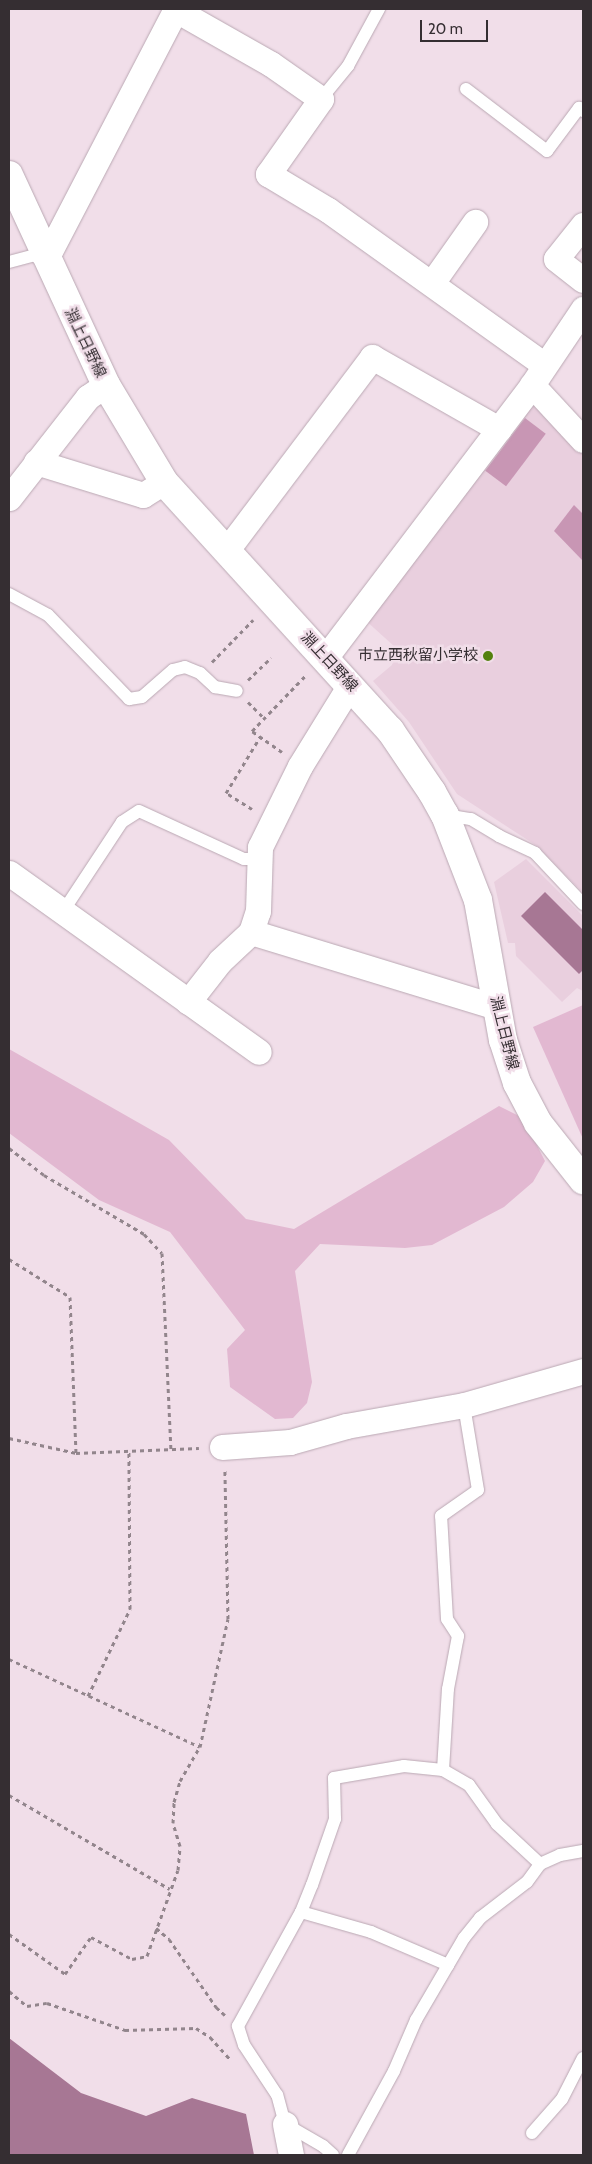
<!DOCTYPE html>
<meta charset="utf-8">
<style>
body{margin:0}
#map{position:relative;width:592px;height:2164px;overflow:hidden;background:#f1dee9;font-family:Cabin,"Noto Sans JP",sans-serif}
div>[style]{position:absolute}
[style*='--x']{left:calc(var(--x)*1px);top:calc(var(--y)*1px);width:calc(var(--w)*1px);rotate:calc(var(--a)*1deg)}
.built>*{inset:0;background:#e9cfde}
.green>*{inset:0;background:#e2b8d1}
.water>*{inset:0;background:#a77794}
.building>*{inset:0;background:#c896b4;transform-origin:0 0}
.path>*{height:3px;margin-top:-1.5px;transform-origin:0;background:repeating-linear-gradient(90deg,#92858c 0 4px,transparent 0 8px)}
.roads{filter:drop-shadow(0 0 1px #baa8b3) drop-shadow(0 0 1px #baa8b3)}
.service>*{height:12px;margin:-6px;padding:0 6px;transform-origin:6px;border-radius:6px;background:#fff}
.minor>*{height:25px;margin:-12.5px;padding:0 12.5px;transform-origin:12.5px;border-radius:12.5px;background:#fff}
.secondary>*{height:28px;margin:-14px;padding:0 14px;transform-origin:14px;border-radius:14px;background:#fff}
.dots>*{width:14px;height:14px;translate:-50% -50%;box-sizing:border-box;border:2px solid #f1dee9;border-radius:50%}
span{translate:-50% -50%;white-space:nowrap;text-align:center;line-height:1.15;-webkit-text-stroke:5px #f1dee9;paint-order:stroke}
.street-label{font-size:15px;color:#352e32}
.poi-label{font-size:15px;color:#352e32}
.right{translate:-100% -50%;text-align:right}
.frame{position:absolute;inset:0;border:10px solid #352e32;pointer-events:none}
.scale{position:absolute;left:420px;top:20px;width:68px;height:22px;box-sizing:border-box;border:2px solid #352e32;border-top:0;padding-left:6px;font-size:15px;line-height:18px;white-space:nowrap;color:#352e32;-webkit-text-stroke:4px #f1dee9;paint-order:stroke}
</style>
<div id="map">
<div class="built">
<i style="clip-path:polygon(529px 404px,542px 405px,583px 446px,583px 893px,537px 846px,457px 794px,409px 722px,373px 681px,392px 665px,395px 647px,364px 619px)"></i>
<i style="clip-path:polygon(526px 859px,583px 916px,583px 991px,577px 988px,562px 1002px,516px 956px,515px 943px,508px 943px,494px 882px)"></i>
</div>
<div class="green">
<i style="clip-path:polygon(583px 1005px,583px 1139px,533px 1027px)"></i>
<i style="clip-path:polygon(9px 1049px,169px 1140px,246px 1219px,294px 1229px,499px 1106px,523px 1118px,545px 1161px,533px 1182px,504px 1207px,432px 1245px,405px 1248px,320px 1244px,295px 1271px,312px 1382px,307px 1403px,293px 1418px,275px 1419px,230px 1387px,227px 1349px,245px 1330px,170px 1232px,99px 1200px,9px 1133px)"></i>
</div>
<div class="water">
<i style="clip-path:polygon(545px 892px,583px 930px,583px 970px,579px 974px,521px 916px)"></i>
<i style="clip-path:polygon(9px 2038px,81px 2093px,146px 2116px,192px 2098px,246px 2114px,254px 2155px,9px 2155px)"></i>
</div>
<div class="building">
<i style="left:525px;top:418px;width:26px;height:66px;rotate:37deg"></i>
<i style="clip-path:polygon(574px 505px,583px 514px,583px 561px,554px 531px)"></i>
</div>
<div class="path">
<i style="--x:212;--y:662;--w:59;--a:-45.7"></i>
<i style="--x:248;--y:680;--w:32;--a:-44"></i>
<i style="--x:248;--y:702;--w:23;--a:45"></i>
<i style="--x:282;--y:752;--w:37;--a:-145"></i>
<i style="--x:252;--y:731;--w:78;--a:-46"></i>
<i style="--x:252;--y:809;--w:31;--a:-148"></i>
<i style="--x:226;--y:793;--w:66;--a:-58.7"></i>
<i style="--x:9;--y:1148;--w:44;--a:37.6"></i>
<i style="--x:44;--y:1175;--w:116;--a:30.5"></i>
<i style="--x:144;--y:1234;--w:26;--a:47"></i>
<i style="--x:162;--y:1253;--w:196;--a:87.4"></i>
<i style="--x:9;--y:1259;--w:72;--a:31.9"></i>
<i style="--x:70;--y:1297;--w:156;--a:87.8"></i>
<i style="--x:9;--y:1438;--w:69;--a:12.6"></i>
<i style="--x:76;--y:1453;--w:123;--a:-2.3"></i>
<i style="--x:9;--y:1659;--w:210;--a:24.7"></i>
<i style="--x:88;--y:1696;--w:97;--a:-64.2"></i>
<i style="--x:130;--y:1609;--w:157;--a:-90.4"></i>
<i style="--x:9;--y:1795;--w:186;--a:30.3"></i>
<i style="--x:156;--y:1928;--w:17;--a:40"></i>
<i style="--x:169;--y:1939;--w:83;--a:55.3"></i>
<i style="--x:216;--y:2007;--w:12;--a:42"></i>
<i style="--x:9;--y:1934;--w:69;--a:35.5"></i>
<i style="--x:65;--y:1974;--w:45;--a:-54.9"></i>
<i style="--x:91;--y:1937;--w:47;--a:28.2"></i>
<i style="--x:132;--y:1959;--w:15;--a:-11"></i>
<i style="--x:147;--y:1956;--w:91;--a:-70.2"></i>
<i style="--x:178;--y:1870;--w:24;--a:-85"></i>
<i style="--x:180;--y:1846;--w:24;--a:-107"></i>
<i style="--x:173;--y:1823;--w:21;--a:-87"></i>
<i style="--x:174;--y:1802;--w:22;--a:-74"></i>
<i style="--x:180;--y:1781;--w:39;--a:-60"></i>
<i style="--x:200;--y:1747;--w:131;--a:-77.7"></i>
<i style="--x:228;--y:1619;--w:149;--a:-91.2"></i>
<i style="--x:9;--y:1991;--w:23;--a:40"></i>
<i style="--x:27;--y:2006;--w:20;--a:-9"></i>
<i style="--x:47;--y:2003;--w:83;--a:19.1"></i>
<i style="--x:125;--y:2030;--w:71;--a:-1.6"></i>
<i style="--x:196;--y:2028;--w:17;--a:33"></i>
<i style="--x:210;--y:2037;--w:31;--a:48"></i>
</div>
<div class="roads">
<div class="service">
<i style="--x:466;--y:89;--w:102;--a:37.4"></i>
<i style="--x:547;--y:151;--w:54;--a:-53.3"></i>
<i style="--x:579;--y:108;--w:5;--a:37"></i>
<i style="--x:321;--y:99;--w:43;--a:-50.7"></i>
<i style="--x:348;--y:66;--w:65;--a:-61.5"></i>
<i style="--x:9;--y:262;--w:34;--a:-15"></i>
<i style="--x:9;--y:594;--w:44;--a:28.3"></i>
<i style="--x:48;--y:615;--w:117;--a:46"></i>
<i style="--x:129;--y:699;--w:13;--a:-9"></i>
<i style="--x:142;--y:697;--w:41;--a:-41.1"></i>
<i style="--x:173;--y:670;--w:12;--a:-14"></i>
<i style="--x:185;--y:667;--w:16;--a:22"></i>
<i style="--x:200;--y:673;--w:21;--a:43"></i>
<i style="--x:215;--y:687;--w:22;--a:10"></i>
<i style="--x:445;--y:815;--w:26;--a:9"></i>
<i style="--x:471;--y:819;--w:33;--a:31"></i>
<i style="--x:499;--y:836;--w:40;--a:25"></i>
<i style="--x:535;--y:853;--w:70;--a:46.7"></i>
<i style="--x:62;--y:913;--w:109;--a:-56.6"></i>
<i style="--x:122;--y:822;--w:20;--a:-33"></i>
<i style="--x:139;--y:811;--w:115;--a:24.6"></i>
<i style="--x:244;--y:859;--w:16;--a:0"></i>
<i style="--x:443;--y:1770;--w:81;--a:-86.5"></i>
<i style="--x:448;--y:1689;--w:54;--a:-79.3"></i>
<i style="--x:458;--y:1636;--w:20;--a:-123"></i>
<i style="--x:447;--y:1619;--w:103;--a:-93.3"></i>
<i style="--x:441;--y:1516;--w:45;--a:-35.1"></i>
<i style="--x:478;--y:1490;--w:86;--a:-99.4"></i>
<i style="--x:301;--y:1912;--w:73;--a:15.9"></i>
<i style="--x:371;--y:1932;--w:84;--a:23.2"></i>
<i style="--x:532;--y:2133;--w:45;--a:-48.6"></i>
<i style="--x:562;--y:2099;--w:46;--a:-62.9"></i>
<i style="--x:333;--y:2155;--w:13;--a:-138"></i>
<i style="--x:323;--y:2146;--w:44;--a:-149.9"></i>
<i style="--x:285;--y:2124;--w:30;--a:-105"></i>
<i style="--x:277;--y:2095;--w:60;--a:-123.4"></i>
<i style="--x:244;--y:2045;--w:20;--a:-108"></i>
<i style="--x:238;--y:2026;--w:130;--a:-61.1"></i>
<i style="--x:301;--y:1912;--w:29;--a:-68"></i>
<i style="--x:312;--y:1885;--w:70;--a:-70.8"></i>
<i style="--x:335;--y:1819;--w:41;--a:-91.4"></i>
<i style="--x:334;--y:1778;--w:71;--a:-9.7"></i>
<i style="--x:404;--y:1766;--w:39;--a:6"></i>
<i style="--x:443;--y:1770;--w:30;--a:30"></i>
<i style="--x:469;--y:1785;--w:48;--a:54.3"></i>
<i style="--x:497;--y:1824;--w:59;--a:42.9"></i>
<i style="--x:348;--y:2155;--w:96;--a:-61.3"></i>
<i style="--x:394;--y:2071;--w:56;--a:-66.7"></i>
<i style="--x:416;--y:2020;--w:95;--a:-59.7"></i>
<i style="--x:464;--y:1938;--w:26;--a:-51"></i>
<i style="--x:480;--y:1918;--w:59;--a:-37.5"></i>
<i style="--x:527;--y:1882;--w:22;--a:-54"></i>
<i style="--x:540;--y:1864;--w:22;--a:-24"></i>
<i style="--x:560;--y:1855;--w:23;--a:-10"></i>
</div>
<div class="minor">
<i style="--x:176;--y:10;--w:109;--a:29.6"></i>
<i style="--x:271;--y:64;--w:61;--a:35"></i>
<i style="--x:321;--y:99;--w:92;--a:125.2"></i>
<i style="--x:268;--y:174;--w:70;--a:31"></i>
<i style="--x:328;--y:210;--w:264;--a:35.6"></i>
<i style="--x:583;--y:225;--w:43;--a:128.5"></i>
<i style="--x:556;--y:259;--w:34;--a:38"></i>
<i style="--x:42;--y:253;--w:8;--a:-14"></i>
<i style="--x:50;--y:251;--w:273;--a:-62.5"></i>
<i style="--x:432;--y:283;--w:75;--a:-54.8"></i>
<i style="--x:532;--y:385;--w:75;--a:47.2"></i>
<i style="--x:36;--y:462;--w:112;--a:17.1"></i>
<i style="--x:143;--y:495;--w:25;--a:-32"></i>
<i style="--x:9;--y:498;--w:128;--a:-52"></i>
<i style="--x:88;--y:397;--w:22;--a:-34"></i>
<i style="--x:226;--y:551;--w:243;--a:-53"></i>
<i style="--x:372;--y:357;--w:146;--a:29.6"></i>
<i style="--x:325;--y:658;--w:343;--a:-52.8"></i>
<i style="--x:532;--y:385;--w:92;--a:-56.1"></i>
<i style="--x:9;--y:873;--w:307;--a:35.6"></i>
<i style="--x:251;--y:932;--w:256;--a:17"></i>
<i style="--x:188;--y:1002;--w:52;--a:-52"></i>
<i style="--x:220;--y:961;--w:42;--a:-43.1"></i>
<i style="--x:251;--y:932;--w:22;--a:-72"></i>
<i style="--x:258;--y:911;--w:64;--a:-88.2"></i>
<i style="--x:260;--y:847;--w:90;--a:-63.7"></i>
<i style="--x:300;--y:766;--w:95;--a:-58.3"></i>
<i style="--x:222;--y:1447;--w:68;--a:-4.2"></i>
<i style="--x:290;--y:1442;--w:58;--a:-15.9"></i>
<i style="--x:346;--y:1426;--w:120;--a:-10.1"></i>
<i style="--x:464;--y:1405;--w:124;--a:-15.9"></i>
<i style="--x:285;--y:2124;--w:32;--a:79"></i>
</div>
<div class="secondary">
<i style="--x:9;--y:175;--w:231;--a:65.2"></i>
<i style="--x:106;--y:385;--w:113;--a:59.1"></i>
<i style="--x:164;--y:482;--w:336;--a:47.7"></i>
<i style="--x:390;--y:730;--w:75;--a:55.9"></i>
<i style="--x:432;--y:792;--w:26;--a:61"></i>
<i style="--x:445;--y:815;--w:91;--a:68.8"></i>
<i style="--x:478;--y:900;--w:142;--a:79.9"></i>
<i style="--x:503;--y:1040;--w:45;--a:72"></i>
<i style="--x:517;--y:1083;--w:45;--a:62.3"></i>
<i style="--x:538;--y:1123;--w:73;--a:51.7"></i>
</div>
</div>
<div class="dots">
<i style="left:488px;top:656px;background:#53810e"></i>
</div>
<div class="street-label">
<span style="left:85px;top:343px;rotate:64deg">淵上日野線</span>
<span style="left:329px;top:662px;rotate:47deg">淵上日野線</span>
<span style="left:504px;top:1033px;rotate:76deg">淵上日野線</span>
</div>
<div class="poi-label">
<span class="right" style="left:478px;top:656px">市立西秋留小学校</span>
</div>
<div class="frame"></div>
<div class="scale">20 m</div>
</div>
